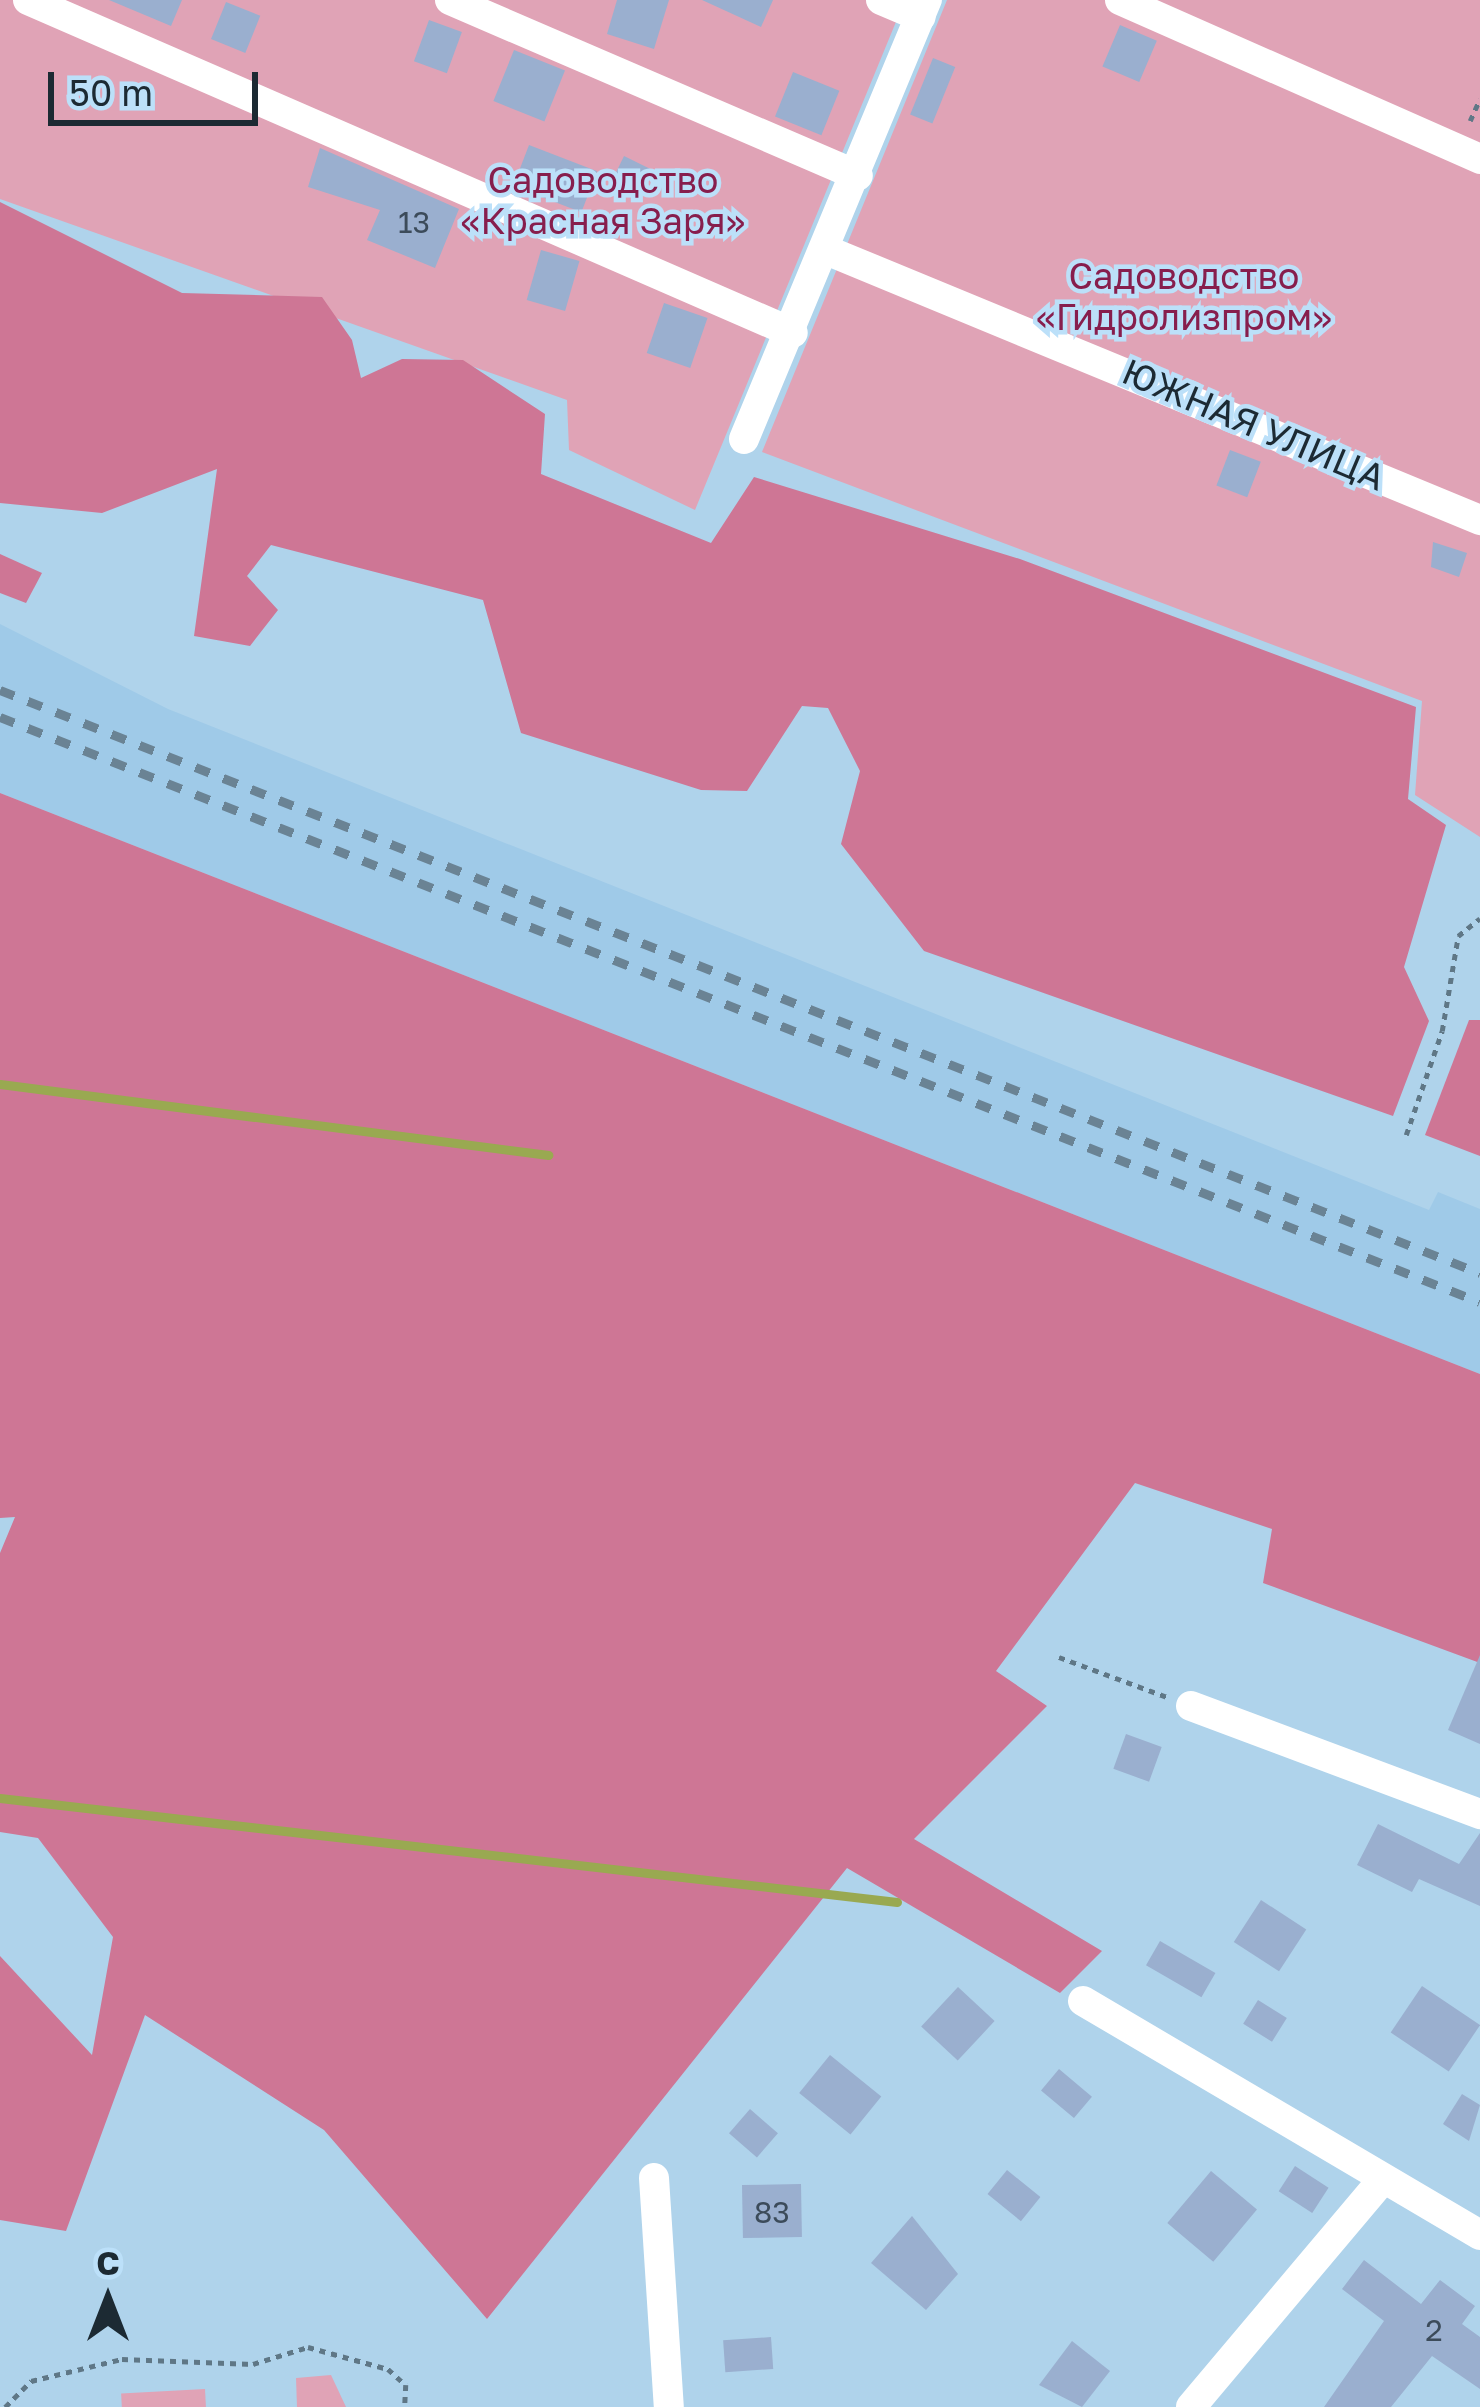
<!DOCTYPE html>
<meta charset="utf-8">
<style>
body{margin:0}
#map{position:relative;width:1480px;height:2407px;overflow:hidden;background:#afd3eb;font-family:"Golos Text",sans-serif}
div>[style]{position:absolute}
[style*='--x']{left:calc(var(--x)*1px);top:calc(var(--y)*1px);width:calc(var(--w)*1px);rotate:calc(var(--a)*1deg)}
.built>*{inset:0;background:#9fcae8}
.green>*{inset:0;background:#e0a3b6;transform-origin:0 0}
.forest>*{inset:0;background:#ce7695}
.stream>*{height:9px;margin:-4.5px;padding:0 4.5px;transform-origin:4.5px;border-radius:4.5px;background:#99a951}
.building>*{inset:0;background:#9aafcf;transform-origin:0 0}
.path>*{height:4.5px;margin-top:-2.25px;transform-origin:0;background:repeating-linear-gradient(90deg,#5f7786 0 6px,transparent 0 12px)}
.minor>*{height:30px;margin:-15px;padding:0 15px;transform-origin:15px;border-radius:15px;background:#fff}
.rail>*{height:9px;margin-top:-4.5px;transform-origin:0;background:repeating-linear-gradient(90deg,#6a8394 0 15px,transparent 0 30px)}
span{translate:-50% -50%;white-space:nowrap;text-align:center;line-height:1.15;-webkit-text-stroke:9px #bce0f9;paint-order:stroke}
.number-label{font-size:30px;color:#3c4b5a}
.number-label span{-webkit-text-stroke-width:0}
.park-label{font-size:36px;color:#871e4d}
.street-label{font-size:36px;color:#1c2a33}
.north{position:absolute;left:48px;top:2239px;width:120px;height:120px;-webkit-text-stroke:9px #bce0f9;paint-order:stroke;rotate:0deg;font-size:33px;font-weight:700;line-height:48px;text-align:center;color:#1c2a33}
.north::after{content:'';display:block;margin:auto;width:42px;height:54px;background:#1c2a33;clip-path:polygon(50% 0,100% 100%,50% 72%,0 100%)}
.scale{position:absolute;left:48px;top:72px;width:210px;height:54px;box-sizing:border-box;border:6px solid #1c2a33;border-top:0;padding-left:15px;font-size:36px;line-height:42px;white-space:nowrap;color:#1c2a33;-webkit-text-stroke:9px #bce0f9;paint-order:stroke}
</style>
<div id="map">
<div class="built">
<i style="clip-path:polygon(0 624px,168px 709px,1429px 1210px,1438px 1192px,1480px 1209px,1480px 1374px,0 793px)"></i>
</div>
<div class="green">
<i style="clip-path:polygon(0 0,905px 0,695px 510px,569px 450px,567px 400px,0 199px)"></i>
<i style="clip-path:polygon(947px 0,1480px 0,1480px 837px,1415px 795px,1422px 701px,762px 452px)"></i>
<i style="clip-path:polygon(331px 2375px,346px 2407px,297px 2407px,296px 2378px)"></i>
<i style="left:205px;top:2389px;width:18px;height:84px;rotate:87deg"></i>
</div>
<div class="forest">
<i style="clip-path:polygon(0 202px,182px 293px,322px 297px,352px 340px,361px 378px,402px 359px,463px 360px,545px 414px,541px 474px,711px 543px,754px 477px,1020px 559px,1416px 707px,1408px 799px,1446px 825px,1404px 967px,1429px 1021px,1393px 1116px,924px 951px,841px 844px,860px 771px,828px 708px,802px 706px,747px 791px,701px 790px,521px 733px,483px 600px,271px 545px,247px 576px,278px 610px,250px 646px,194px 636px,217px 469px,102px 513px,0 503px)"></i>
<i style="clip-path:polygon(0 554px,42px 573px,26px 603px,0 593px)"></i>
<i style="clip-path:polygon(0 793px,1480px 1374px,1480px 1663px,1263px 1583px,1272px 1529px,1135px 1483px,996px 1671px,1047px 1706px,914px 1839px,1102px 1951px,1060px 1993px,847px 1868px,487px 2319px,324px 2130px,145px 2015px,66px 2231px,0 2220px,0 1956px,92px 2055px,113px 1937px,38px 1838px,0 1832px,0 1553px,15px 1517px,0 1518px)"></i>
<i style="clip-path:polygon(1469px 1020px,1480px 1020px,1480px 1156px,1425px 1135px)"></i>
</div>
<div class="stream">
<i style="--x:0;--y:1084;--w:553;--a:7.38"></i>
<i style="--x:0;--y:1798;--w:903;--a:6.61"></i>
</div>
<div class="building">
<i style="clip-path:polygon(109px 0,182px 0,171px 26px)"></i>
<i style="clip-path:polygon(617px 0,669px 0,654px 49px,607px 34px)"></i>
<i style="clip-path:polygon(702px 0,773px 0,761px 27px)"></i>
<i style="left:226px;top:2px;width:37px;height:40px;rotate:22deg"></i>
<i style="left:429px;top:20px;width:35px;height:44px;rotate:20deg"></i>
<i style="left:1120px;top:25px;width:40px;height:45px;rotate:23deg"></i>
<i style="left:514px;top:50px;width:55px;height:55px;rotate:22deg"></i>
<i style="left:933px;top:58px;width:24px;height:61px;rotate:22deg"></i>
<i style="left:793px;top:72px;width:50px;height:48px;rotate:22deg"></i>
<i style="left:529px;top:145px;width:73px;height:44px;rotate:21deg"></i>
<i style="clip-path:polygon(320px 148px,459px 209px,435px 268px,367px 240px,380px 210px,308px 187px)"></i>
<i style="left:624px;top:156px;width:30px;height:30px;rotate:26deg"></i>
<i style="left:541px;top:250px;width:40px;height:52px;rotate:16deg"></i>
<i style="left:664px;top:303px;width:46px;height:53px;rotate:19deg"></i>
<i style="left:1230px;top:450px;width:33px;height:38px;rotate:21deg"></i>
<i style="clip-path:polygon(1433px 542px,1467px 553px,1459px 577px,1431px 567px)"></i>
<i style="clip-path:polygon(1480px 1655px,1480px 1744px,1448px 1730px)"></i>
<i style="left:1126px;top:1734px;width:38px;height:37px;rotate:20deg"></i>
<i style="clip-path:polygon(1378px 1824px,1459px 1864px,1480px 1833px,1480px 1906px,1419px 1879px,1412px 1892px,1357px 1865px)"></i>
<i style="left:1261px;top:1900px;width:54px;height:50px;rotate:33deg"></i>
<i style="left:1160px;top:1941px;width:64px;height:28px;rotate:30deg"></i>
<i style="left:1422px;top:1986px;width:70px;height:56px;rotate:34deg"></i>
<i style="left:958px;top:1987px;width:50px;height:54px;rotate:43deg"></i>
<i style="left:1258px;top:2000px;width:34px;height:28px;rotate:32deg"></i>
<i style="left:830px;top:2055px;width:66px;height:49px;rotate:39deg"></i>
<i style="left:1059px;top:2069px;width:43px;height:28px;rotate:40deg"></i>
<i style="clip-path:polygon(1462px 2094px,1480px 2105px,1469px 2141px,1443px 2124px)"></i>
<i style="left:750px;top:2109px;width:37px;height:32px;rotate:41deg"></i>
<i style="left:1295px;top:2166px;width:40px;height:30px;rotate:33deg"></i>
<i style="left:1007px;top:2170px;width:43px;height:31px;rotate:39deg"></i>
<i style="left:1211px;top:2171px;width:60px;height:68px;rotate:40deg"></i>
<i style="left:801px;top:2184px;width:53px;height:59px;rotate:89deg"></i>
<i style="clip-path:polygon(912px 2216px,958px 2274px,926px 2310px,871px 2263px)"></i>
<i style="clip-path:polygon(1364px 2260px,1421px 2304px,1440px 2280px,1475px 2306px,1462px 2324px,1480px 2337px,1480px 2389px,1432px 2356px,1391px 2407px,1324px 2407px,1384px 2321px,1342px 2289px)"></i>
<i style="left:771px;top:2337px;width:32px;height:48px;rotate:86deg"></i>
<i style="clip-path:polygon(1072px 2341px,1110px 2371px,1082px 2407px,1039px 2385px)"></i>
</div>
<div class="path">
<i style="--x:1470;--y:121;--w:24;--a:-66"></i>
<i style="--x:1406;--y:1135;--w:110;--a:-70.9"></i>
<i style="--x:1442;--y:1031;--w:96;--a:-80.4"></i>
<i style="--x:1458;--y:936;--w:28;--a:-39"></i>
<i style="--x:1059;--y:1657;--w:115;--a:20.3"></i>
<i style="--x:5;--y:2407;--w:37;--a:-45"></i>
<i style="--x:31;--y:2381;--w:94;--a:-13.6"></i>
<i style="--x:122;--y:2359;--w:131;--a:2.2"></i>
<i style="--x:253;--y:2364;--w:58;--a:-17.2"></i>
<i style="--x:308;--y:2347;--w:83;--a:15.4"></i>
<i style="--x:388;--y:2369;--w:24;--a:42"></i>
<i style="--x:406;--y:2385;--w:22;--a:93"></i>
</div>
<div class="minor">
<i style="--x:28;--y:0;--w:834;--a:23.52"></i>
<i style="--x:450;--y:0;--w:444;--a:23.3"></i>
<i style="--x:881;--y:0;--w:43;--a:23"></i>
<i style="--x:1120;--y:0;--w:394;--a:23.8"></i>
<i style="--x:826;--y:250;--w:708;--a:22.43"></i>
<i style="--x:744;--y:439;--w:476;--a:-67.4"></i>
<i style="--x:1191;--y:1706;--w:309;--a:20.5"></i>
<i style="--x:1083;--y:2001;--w:461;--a:30.5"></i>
<i style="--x:654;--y:2178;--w:229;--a:86.3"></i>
<i style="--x:1191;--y:2407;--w:298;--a:-49.9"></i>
</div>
<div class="rail">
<i style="--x:0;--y:690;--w:1591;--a:21.5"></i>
<i style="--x:0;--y:717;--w:1591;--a:21.57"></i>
</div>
<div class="number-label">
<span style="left:414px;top:222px">13</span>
<span style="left:772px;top:2212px">83</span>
<span style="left:1434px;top:2330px">2</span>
</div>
<div class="park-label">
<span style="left:603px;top:200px">Садоводство<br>«Красная Заря»</span>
<span style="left:1184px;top:296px">Садоводство<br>«Гидролизпром»</span>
</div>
<div class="street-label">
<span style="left:1254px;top:424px;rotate:23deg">ЮЖНАЯ УЛИЦА</span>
</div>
<div class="north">С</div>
<div class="scale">50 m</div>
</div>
